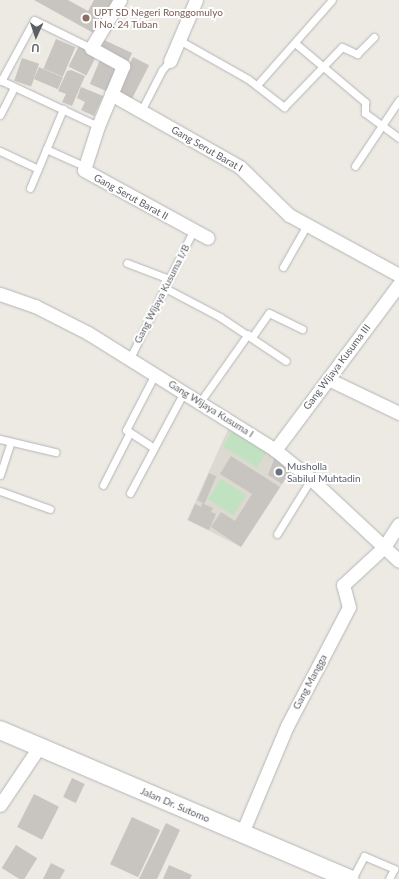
<!DOCTYPE html>
<style>
body{margin:0}
#map{position:relative;width:399px;height:879px;overflow:hidden;background:#eceae2;font-family:Lato,sans-serif}
div>[style]{position:absolute}
[style*='--x']{left:calc(var(--x)*1px);top:calc(var(--y)*1px);width:calc(var(--w)*1px);rotate:calc(var(--a)*1deg)}
.education>*{inset:0;background:#dcd9d1}
.green>*{inset:0;background:#c1e2c0;transform-origin:0 0}
.building>*{inset:0;background:#c8c4c0;transform-origin:0 0}
.roads{filter:drop-shadow(0 0 1px #b3b5b9) drop-shadow(0 0 1px #b3b5b9)}
.lane>*{height:7px;margin:-3.5px;padding:0 3.5px;transform-origin:3.5px;border-radius:3.5px;background:#fff}
.street>*{height:13px;margin:-6.5px;padding:0 6.5px;transform-origin:6.5px;border-radius:6.5px;background:#fff}
.secondary>*{height:18px;margin:-9px;padding:0 9px;transform-origin:9px;border-radius:9px;background:#fff}
.dots>*{width:11px;height:11px;translate:-50% -50%;box-sizing:border-box;border:2px solid #fff;border-radius:50%}
span{translate:-50% -50%;white-space:nowrap;text-align:center;line-height:1.15;-webkit-text-stroke:4px #fff;paint-order:stroke}
.education-label{font-size:10px;color:#785e54}
.left{translate:0 -50%;text-align:left}
.street-label{font-size:10px;color:#5b5e62}
.worship-label{font-size:10px;color:#5b616d}
.north{position:absolute;left:16px;top:16px;width:40px;height:40px;-webkit-text-stroke:3px #fff;paint-order:stroke;rotate:183deg;font-size:11px;font-weight:700;line-height:16px;text-align:center;color:#5b5e62}
.north::after{content:'';display:block;margin:auto;width:14px;height:18px;background:#5b5e62;clip-path:polygon(50% 0,100% 100%,50% 72%,0 100%)}
</style>
<div id="map">
<div class="education">
<i style="clip-path:polygon(229px 427px,293px 468px,241px 547px,187px 520px)"></i>
</div>
<div class="green">
<i style="left:232px;top:432px;width:40px;height:17px;rotate:32deg"></i>
<i style="left:221px;top:479px;width:30px;height:24px;rotate:33deg"></i>
</div>
<div class="building">
<i style="clip-path:polygon(34px 0,68px 0,88px 11px,94px 0,117px 0,97px 35px)"></i>
<i style="left:56px;top:39px;width:21px;height:32px;rotate:23deg"></i>
<i style="left:104px;top:40px;width:31px;height:10px;rotate:25deg"></i>
<i style="left:79px;top:46px;width:20px;height:23px;rotate:27deg"></i>
<i style="left:133px;top:57px;width:18px;height:40px;rotate:27deg"></i>
<i style="left:22px;top:58px;width:18px;height:24px;rotate:19deg"></i>
<i style="left:100px;top:60px;width:21px;height:26px;rotate:23deg"></i>
<i style="left:39px;top:67px;width:26px;height:13px;rotate:23deg"></i>
<i style="clip-path:polygon(71px 70px,85px 76px,72px 106px,62px 102px,66px 94px,58px 91px,67px 71px)"></i>
<i style="clip-path:polygon(81px 87px,103px 96px,94px 116px,81px 110px,85px 102px,77px 98px)"></i>
<i style="clip-path:polygon(231px 456px,280px 487px,241px 547px,211px 527px,221px 512px,235px 521px,252px 494px,220px 474px)"></i>
<i style="clip-path:polygon(275px 457px,292px 468px,282px 484px,268px 475px)"></i>
<i style="left:209px;top:473px;width:8px;height:30px;rotate:23deg"></i>
<i style="clip-path:polygon(202px 503px,213px 508px,211px 512px,216px 514px,209px 530px,188px 520px,195px 504px,201px 507px)"></i>
<i style="left:72px;top:778px;width:14px;height:21px;rotate:25deg"></i>
<i style="left:34px;top:794px;width:28px;height:37px;rotate:27deg"></i>
<i style="left:132px;top:817px;width:31px;height:52px;rotate:25deg"></i>
<i style="clip-path:polygon(166px 823px,180px 830px,157px 879px,139px 879px)"></i>
<i style="left:16px;top:845px;width:25px;height:27px;rotate:32deg"></i>
<i style="clip-path:polygon(51px 863px,65px 870px,60px 879px,43px 879px)"></i>
<i style="clip-path:polygon(169px 865px,192px 875px,190px 879px,163px 879px)"></i>
</div>
<div class="roads">
<div class="lane">
<i style="--x:179;--y:40;--w:79;--a:29.5"></i>
<i style="--x:248;--y:79;--w:46;--a:37.9"></i>
<i style="--x:284;--y:107;--w:83;--a:-46"></i>
<i style="--x:342;--y:47;--w:17;--a:25"></i>
<i style="--x:357;--y:54;--w:24;--a:-45"></i>
<i style="--x:295;--y:43;--w:92;--a:40.1"></i>
<i style="--x:365;--y:102;--w:11;--a:90"></i>
<i style="--x:365;--y:113;--w:42;--a:36.3"></i>
<i style="--x:0;--y:80;--w:108;--a:25.1"></i>
<i style="--x:1;--y:81;--w:69;--a:-61.6"></i>
<i style="--x:34;--y:20;--w:64;--a:26.2"></i>
<i style="--x:257;--y:85;--w:113;--a:-48.6"></i>
<i style="--x:141;--y:111;--w:46;--a:-62.9"></i>
<i style="--x:162;--y:70;--w:12;--a:-48"></i>
<i style="--x:0;--y:115;--w:31;--a:-63"></i>
<i style="--x:46;--y:149;--w:42;--a:24.1"></i>
<i style="--x:0;--y:151;--w:42;--a:25.3"></i>
<i style="--x:355;--y:166;--w:79;--a:-56.3"></i>
<i style="--x:30;--y:188;--w:86;--a:-67.3"></i>
<i style="--x:127;--y:263;--w:45;--a:20.9"></i>
<i style="--x:283;--y:267;--w:48;--a:-60.3"></i>
<i style="--x:165;--y:288;--w:62;--a:27.8"></i>
<i style="--x:220;--y:317;--w:79;--a:33.7"></i>
<i style="--x:252;--y:337;--w:29;--a:-55"></i>
<i style="--x:269;--y:313;--w:37;--a:26"></i>
<i style="--x:130;--y:358;--w:142;--a:-63.6"></i>
<i style="--x:200;--y:402;--w:83;--a:-54.8"></i>
<i style="--x:0;--y:439;--w:57;--a:13.3"></i>
<i style="--x:154;--y:448;--w:33;--a:-147"></i>
<i style="--x:126;--y:430;--w:63;--a:-62.6"></i>
<i style="--x:0;--y:475;--w:35;--a:-72"></i>
<i style="--x:103;--y:485;--w:57;--a:-63"></i>
<i style="--x:0;--y:491;--w:53;--a:19.8"></i>
<i style="--x:130;--y:493;--w:115;--a:-61.9"></i>
<i style="--x:277;--y:534;--w:65;--a:-58.3"></i>
<i style="--x:352;--y:879;--w:26;--a:-62"></i>
<i style="--x:364;--y:856;--w:33;--a:23"></i>
<i style="--x:394;--y:869;--w:11;--a:117"></i>
</div>
<div class="street">
<i style="--x:120;--y:0;--w:56;--a:121.1"></i>
<i style="--x:91;--y:48;--w:37;--a:29"></i>
<i style="--x:123;--y:66;--w:65;--a:112.6"></i>
<i style="--x:98;--y:126;--w:46;--a:107.7"></i>
<i style="--x:84;--y:170;--w:141;--a:28.7"></i>
<i style="--x:170;--y:61;--w:66;--a:-66.9"></i>
<i style="--x:111;--y:94;--w:148;--a:29.5"></i>
<i style="--x:240;--y:167;--w:69;--a:44.4"></i>
<i style="--x:289;--y:215;--w:125;--a:28.6"></i>
<i style="--x:0;--y:294;--w:37;--a:19"></i>
<i style="--x:35;--y:306;--w:59;--a:27"></i>
<i style="--x:88;--y:333;--w:221;--a:32"></i>
<i style="--x:275;--y:450;--w:46;--a:38.9"></i>
<i style="--x:311;--y:479;--w:120;--a:43"></i>
<i style="--x:328;--y:379;--w:79;--a:25.6"></i>
<i style="--x:275;--y:450;--w:207;--a:-53.2"></i>
<i style="--x:0;--y:805;--w:70;--a:-56.1"></i>
<i style="--x:242;--y:833;--w:116;--a:-67.2"></i>
<i style="--x:287;--y:726;--w:134;--a:-62.5"></i>
<i style="--x:349;--y:607;--w:23;--a:-105"></i>
<i style="--x:343;--y:585;--w:56;--a:-42.8"></i>
<i style="--x:384;--y:547;--w:27;--a:-57"></i>
</div>
<div class="secondary">
<i style="--x:0;--y:730;--w:380;--a:23.1"></i>
</div>
</div>
<div class="dots">
<i style="left:86px;top:18px;background:#8d6e63"></i>
<i style="left:279px;top:472px;background:#6b7280"></i>
</div>
<div class="education-label">
<span class="left" style="left:94px;top:18px">UPT SD Negeri Ronggomulyo<br>I No. 24 Tuban</span>
</div>
<div class="street-label">
<span style="left:207px;top:149px;rotate:30deg">Gang Serut Barat I</span>
<span style="left:131px;top:197px;rotate:29deg">Gang Serut Barat II</span>
<span style="left:162px;top:294px;rotate:-63deg">Gang Wijaya Kusuma I/B</span>
<span style="left:337px;top:367px;rotate:-53deg">Gang Wijaya Kusuma III</span>
<span style="left:211px;top:409px;rotate:32deg">Gang Wijaya Kusuma I</span>
<span style="left:310px;top:682px;rotate:-62deg">Gang Mangga</span>
<span style="left:175px;top:805px;rotate:23deg">Jalan Dr. Sutomo</span>
</div>
<div class="worship-label">
<span class="left" style="left:287px;top:472px">Musholla<br>Sabilul Muhtadin</span>
</div>
<div class="north">U</div>
</div>
